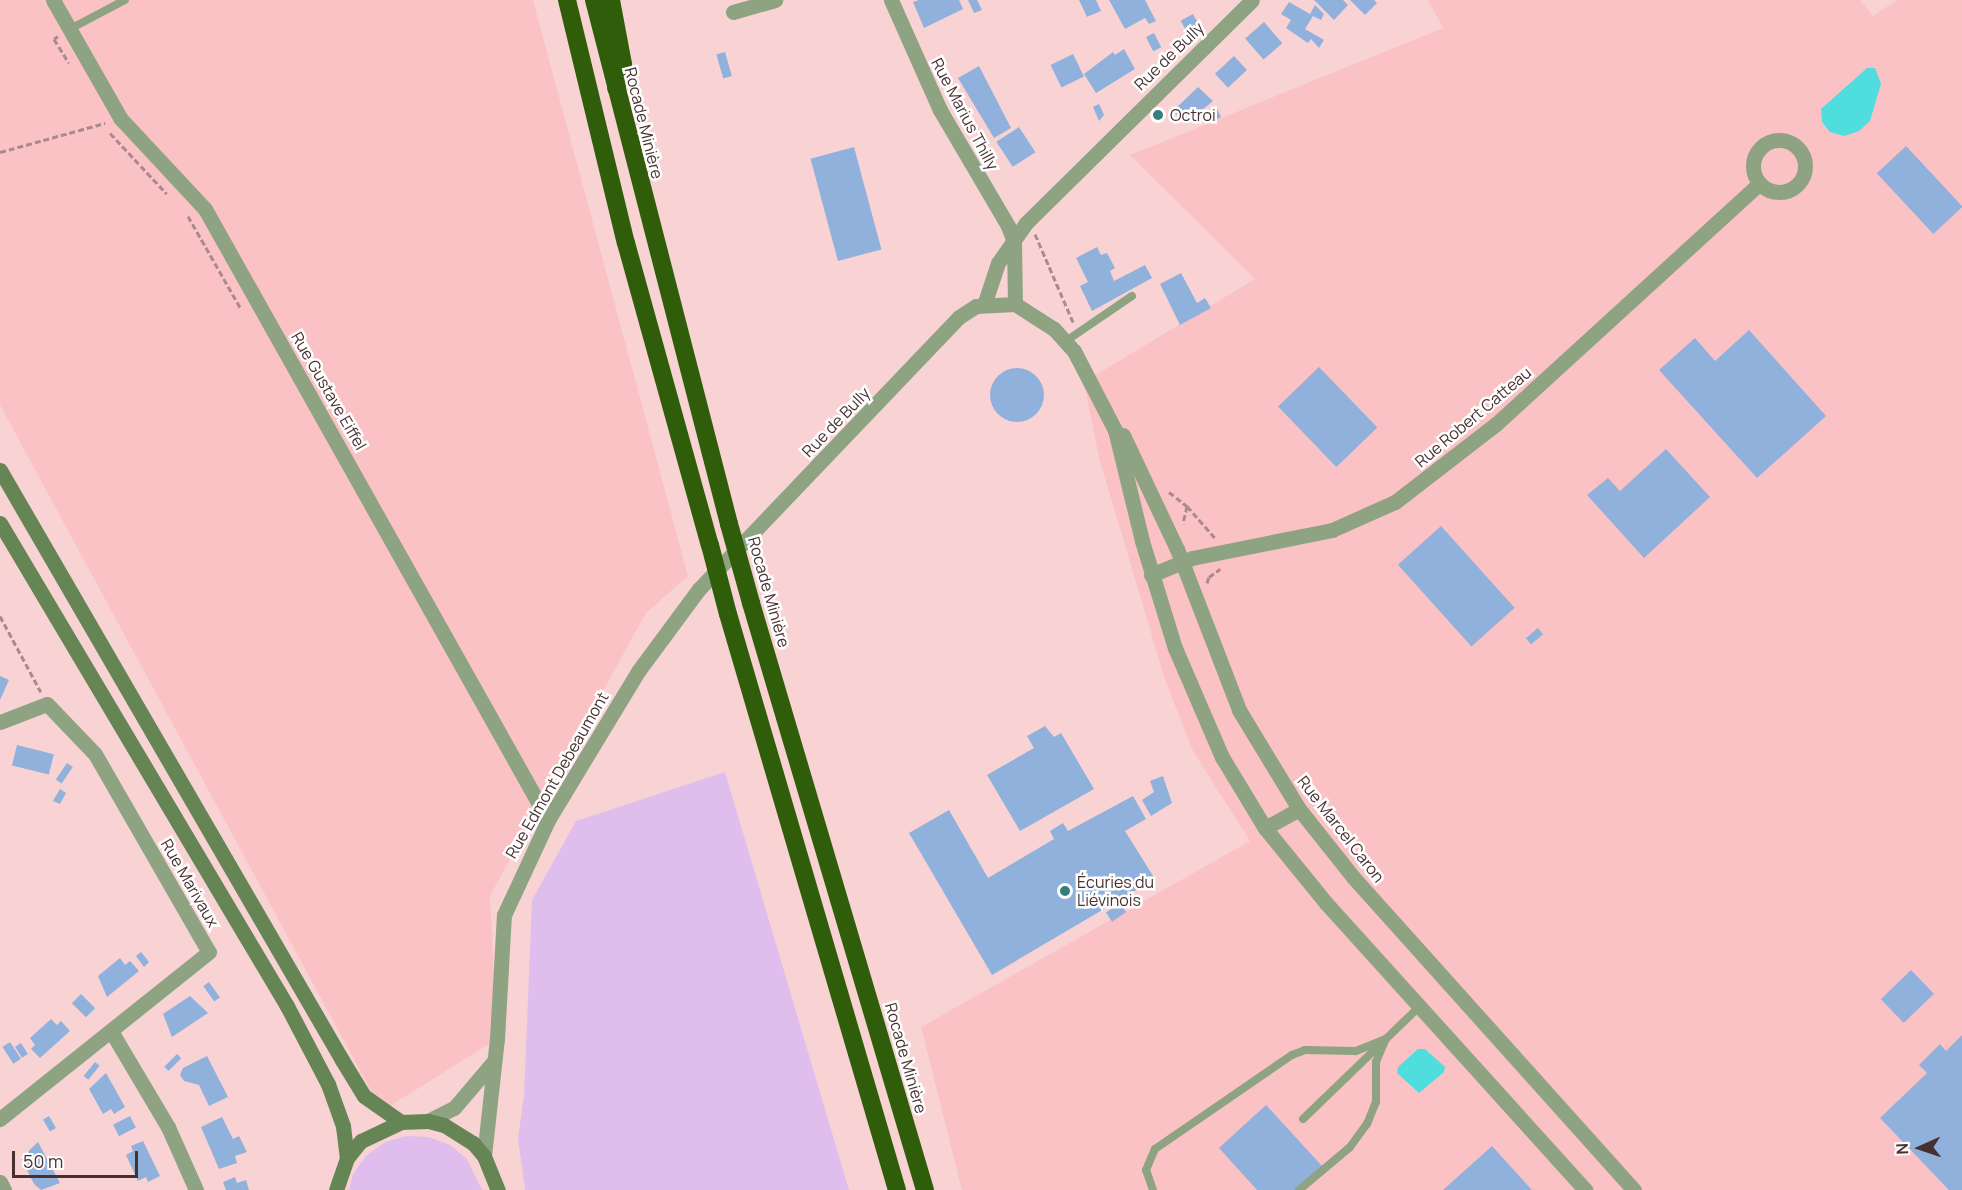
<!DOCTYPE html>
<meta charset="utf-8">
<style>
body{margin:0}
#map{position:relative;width:1962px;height:1190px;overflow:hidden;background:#f9d3d4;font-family:Manrope,sans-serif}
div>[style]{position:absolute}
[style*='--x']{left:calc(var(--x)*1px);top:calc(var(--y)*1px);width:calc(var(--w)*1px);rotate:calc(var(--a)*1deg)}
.built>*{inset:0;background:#fbc2c5}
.green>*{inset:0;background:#dfbeee}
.water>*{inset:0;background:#4fdddd}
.building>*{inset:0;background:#90b1dc;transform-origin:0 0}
.round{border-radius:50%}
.path>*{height:3px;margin-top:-1.5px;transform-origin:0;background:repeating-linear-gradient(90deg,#aa8a8b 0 6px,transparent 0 9px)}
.service>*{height:8px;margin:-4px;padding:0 4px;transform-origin:4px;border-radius:4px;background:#8da381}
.minor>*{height:15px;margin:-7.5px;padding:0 7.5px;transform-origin:7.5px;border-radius:7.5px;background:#8da381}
.minor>.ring{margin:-7.5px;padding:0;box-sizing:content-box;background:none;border:15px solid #8da381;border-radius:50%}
.secondary>*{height:15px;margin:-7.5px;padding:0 7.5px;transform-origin:7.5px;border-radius:7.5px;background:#658554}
.motorway>*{height:18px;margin:-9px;padding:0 9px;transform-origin:9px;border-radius:9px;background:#305d09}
.motorway-bridge>*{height:18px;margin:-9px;padding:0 9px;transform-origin:9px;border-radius:9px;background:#305d09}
.dots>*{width:16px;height:16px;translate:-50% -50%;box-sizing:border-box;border:3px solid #fefefe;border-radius:50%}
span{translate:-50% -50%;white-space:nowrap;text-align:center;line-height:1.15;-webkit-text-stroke:5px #fefefe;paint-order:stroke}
.street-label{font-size:16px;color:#483031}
.poi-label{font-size:16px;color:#483031}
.left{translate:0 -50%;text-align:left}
.north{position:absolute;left:1890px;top:1118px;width:60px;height:60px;-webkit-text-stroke:4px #fefefe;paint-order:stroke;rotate:267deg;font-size:16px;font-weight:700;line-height:24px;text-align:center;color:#483031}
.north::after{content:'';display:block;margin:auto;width:21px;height:27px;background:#483031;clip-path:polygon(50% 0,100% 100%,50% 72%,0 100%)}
.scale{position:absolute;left:12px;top:1151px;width:126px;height:27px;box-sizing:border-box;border:3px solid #483031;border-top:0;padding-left:8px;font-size:18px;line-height:21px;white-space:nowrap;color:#483031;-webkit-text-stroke:4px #fefefe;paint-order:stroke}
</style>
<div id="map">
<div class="built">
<i style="clip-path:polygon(0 0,533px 0,688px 576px,646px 613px,490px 896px,497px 1039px,382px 1111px,0 405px)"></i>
<i style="clip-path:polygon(1428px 0,1860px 0,1873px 16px,1897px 0,1962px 0,1962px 1190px,962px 1190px,921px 1027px,1250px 841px,1193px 751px,1165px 680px,1099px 458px,1084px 382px,1255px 279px,1130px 155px,1443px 28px)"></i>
</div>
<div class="green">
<i style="clip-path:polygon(725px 772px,849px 1190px,525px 1190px,518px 1138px,524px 1096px,532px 900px,576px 821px)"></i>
<i style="clip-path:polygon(407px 1136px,429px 1137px,450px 1145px,467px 1159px,482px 1190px,349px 1190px,353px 1174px,366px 1156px,385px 1142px)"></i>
</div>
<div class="water">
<i style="clip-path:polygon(1867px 68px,1875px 68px,1881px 84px,1870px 121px,1859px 131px,1844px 136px,1830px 132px,1822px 122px,1821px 109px)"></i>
<i style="clip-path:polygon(1418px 1049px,1425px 1049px,1445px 1067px,1444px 1072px,1419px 1093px,1397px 1073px,1398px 1067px)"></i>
</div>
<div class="building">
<i style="clip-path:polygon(919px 0,959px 0,963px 9px,924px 28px,913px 2px)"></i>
<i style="clip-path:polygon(968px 0,977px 0,982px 10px,974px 13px)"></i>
<i style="clip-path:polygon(1079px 0,1096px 0,1101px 11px,1087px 17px)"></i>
<i style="clip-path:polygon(1109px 0,1145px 0,1156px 21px,1149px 24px,1145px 18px,1125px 29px)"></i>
<i style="clip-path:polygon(1314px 0,1343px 0,1348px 5px,1334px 20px)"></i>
<i style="clip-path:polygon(1350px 0,1374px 0,1377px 3px,1365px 15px)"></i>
<i style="clip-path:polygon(1289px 2px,1310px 14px,1315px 5px,1324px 14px,1321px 20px,1313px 16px,1305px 29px,1324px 40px,1319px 48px,1311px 39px,1308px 43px,1286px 28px,1291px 20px,1281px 14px)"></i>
<i style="left:1193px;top:14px;width:15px;height:14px;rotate:62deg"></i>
<i style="left:1264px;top:22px;width:28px;height:25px;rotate:49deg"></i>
<i style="left:1154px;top:33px;width:16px;height:9px;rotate:63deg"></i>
<i style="clip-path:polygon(1124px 49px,1135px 69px,1096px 93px,1084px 74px,1113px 52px,1115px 55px)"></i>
<i style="left:725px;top:52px;width:25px;height:9px;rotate:74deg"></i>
<i style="left:1073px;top:54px;width:25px;height:25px;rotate:64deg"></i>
<i style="left:1234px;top:56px;width:19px;height:26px;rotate:47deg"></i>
<i style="clip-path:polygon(979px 66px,1011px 128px,994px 138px,958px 78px)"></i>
<i style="clip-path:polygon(1198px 87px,1213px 101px,1185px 124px,1173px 111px)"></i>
<i style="clip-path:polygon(1099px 104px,1104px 115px,1099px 121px,1093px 107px)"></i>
<i style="left:1217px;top:109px;width:9px;height:11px;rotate:63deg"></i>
<i style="left:1019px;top:127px;width:30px;height:27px;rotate:57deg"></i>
<i style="left:1906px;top:146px;width:83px;height:40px;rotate:47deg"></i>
<i style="left:854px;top:147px;width:106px;height:45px;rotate:75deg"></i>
<i style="clip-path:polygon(1097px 247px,1101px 255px,1107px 253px,1115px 268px,1110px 271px,1114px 281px,1145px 265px,1152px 278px,1092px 311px,1080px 286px,1088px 282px,1076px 258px)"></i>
<i style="clip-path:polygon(1181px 273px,1197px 303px,1205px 298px,1211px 308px,1180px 325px,1160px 284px)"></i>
<i style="clip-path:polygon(1749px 330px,1826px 416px,1757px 478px,1659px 370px,1695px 338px,1715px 361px)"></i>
<i style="left:1319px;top:367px;width:84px;height:57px;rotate:46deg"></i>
<i class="round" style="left:990px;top:368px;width:54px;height:54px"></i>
<i style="clip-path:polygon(1666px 449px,1710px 497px,1644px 558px,1587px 495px,1608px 478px,1620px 491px)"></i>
<i style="left:1441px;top:526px;width:110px;height:58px;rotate:48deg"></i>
<i style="left:1538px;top:628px;width:8px;height:16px;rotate:50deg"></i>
<i style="clip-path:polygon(0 676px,9px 680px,0 700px)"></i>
<i style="clip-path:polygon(1045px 726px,1054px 737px,1061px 733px,1094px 789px,1020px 831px,987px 775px,1034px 748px,1027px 736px)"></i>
<i style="left:17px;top:745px;width:38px;height:21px;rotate:14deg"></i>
<i style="left:67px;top:763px;width:7px;height:20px;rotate:34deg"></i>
<i style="clip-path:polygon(1163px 776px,1172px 803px,1151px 816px,1142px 800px,1154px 792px,1150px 781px)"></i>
<i style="clip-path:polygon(60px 789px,66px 793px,60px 804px,53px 801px)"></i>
<i style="clip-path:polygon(1133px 796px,1146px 819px,1125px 831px,1155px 879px,992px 975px,909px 833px,949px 810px,988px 878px,1054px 839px,1050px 831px,1063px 823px,1068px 831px)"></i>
<i style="left:1120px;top:903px;width:11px;height:17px;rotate:56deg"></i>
<i style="clip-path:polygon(141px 952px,149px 962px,144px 967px,136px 956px)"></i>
<i style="clip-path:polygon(120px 958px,125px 965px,130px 961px,139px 971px,107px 997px,98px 976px)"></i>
<i style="left:1911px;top:970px;width:33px;height:42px;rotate:46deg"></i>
<i style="left:209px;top:982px;width:19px;height:7px;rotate:55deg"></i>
<i style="left:81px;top:994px;width:20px;height:13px;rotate:45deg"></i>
<i style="clip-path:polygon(190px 996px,208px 1013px,172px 1037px,163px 1014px)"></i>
<i style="clip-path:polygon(51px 1019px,57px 1025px,61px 1021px,70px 1031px,40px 1058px,31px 1049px,35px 1045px,30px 1038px)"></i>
<i style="clip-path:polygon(1962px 1035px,1962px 1190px,1949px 1190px,1880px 1118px,1927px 1073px,1919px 1065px,1940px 1044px,1946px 1051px)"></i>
<i style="left:10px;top:1042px;width:20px;height:9px;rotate:57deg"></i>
<i style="left:21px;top:1043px;width:13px;height:7px;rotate:58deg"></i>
<i style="left:177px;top:1054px;width:6px;height:18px;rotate:45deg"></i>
<i style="clip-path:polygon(207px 1056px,228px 1097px,209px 1106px,199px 1085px,184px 1081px,180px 1075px,183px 1068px)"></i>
<i style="left:95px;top:1062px;width:6px;height:18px;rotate:39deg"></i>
<i style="clip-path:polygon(106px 1073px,125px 1107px,114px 1114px,111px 1109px,103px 1114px,89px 1089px)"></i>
<i style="clip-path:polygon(1266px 1105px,1322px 1166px,1296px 1190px,1257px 1190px,1219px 1148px)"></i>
<i style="left:49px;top:1116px;width:14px;height:7px;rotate:60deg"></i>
<i style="left:130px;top:1116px;width:13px;height:19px;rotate:63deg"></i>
<i style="clip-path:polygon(222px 1117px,233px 1139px,239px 1136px,247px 1152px,235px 1156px,237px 1163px,219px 1169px,201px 1127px)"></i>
<i style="clip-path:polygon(143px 1141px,160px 1176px,148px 1182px,146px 1177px,138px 1181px,126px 1155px,133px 1151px,131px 1146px)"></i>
<i style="clip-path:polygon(38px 1142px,60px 1183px,41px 1190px,34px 1184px,21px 1158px)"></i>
<i style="clip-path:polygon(1492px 1146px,1532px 1190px,1443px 1190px)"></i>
<i style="clip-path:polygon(235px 1177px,237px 1183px,246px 1180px,249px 1190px,226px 1190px,223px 1182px)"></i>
</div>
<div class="path">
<i style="--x:58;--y:36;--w:5;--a:143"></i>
<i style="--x:54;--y:39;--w:28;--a:58"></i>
<i style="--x:110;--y:133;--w:83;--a:46.9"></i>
<i style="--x:0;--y:152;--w:109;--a:-15.4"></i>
<i style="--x:188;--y:216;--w:107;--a:60.3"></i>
<i style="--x:1035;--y:234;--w:96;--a:66.6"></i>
<i style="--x:1169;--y:492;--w:23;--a:38"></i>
<i style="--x:1187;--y:506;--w:18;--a:103"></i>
<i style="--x:1187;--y:506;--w:43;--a:48.8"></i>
<i style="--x:1207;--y:583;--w:6;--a:-72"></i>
<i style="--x:1209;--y:577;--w:14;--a:-36"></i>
<i style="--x:0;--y:616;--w:86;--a:61.7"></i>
<i style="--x:524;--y:839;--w:4;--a:-153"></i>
<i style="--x:520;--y:837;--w:13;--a:-61"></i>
</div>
<div class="service">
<i style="--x:70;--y:29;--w:62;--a:-27.8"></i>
<i style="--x:1066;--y:341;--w:80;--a:-34.3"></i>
<i style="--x:1303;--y:1119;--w:163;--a:-44"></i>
<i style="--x:1153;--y:1190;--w:21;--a:-109"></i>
<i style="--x:1146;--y:1170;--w:23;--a:-67"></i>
<i style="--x:1155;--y:1149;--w:166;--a:-34.5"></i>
<i style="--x:1292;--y:1055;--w:14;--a:-21"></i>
<i style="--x:1305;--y:1050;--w:51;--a:1.1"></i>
<i style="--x:1356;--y:1051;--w:32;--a:-22"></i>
<i style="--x:1299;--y:1190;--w:67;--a:-40.1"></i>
<i style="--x:1350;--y:1147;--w:29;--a:-54"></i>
<i style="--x:1367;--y:1124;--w:24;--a:-68"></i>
<i style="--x:1376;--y:1102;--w:40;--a:-90"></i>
<i style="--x:1376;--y:1062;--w:25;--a:-67"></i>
</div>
<div class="minor">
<i style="--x:53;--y:0;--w:137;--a:60.3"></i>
<i style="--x:121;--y:119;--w:123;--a:47"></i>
<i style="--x:205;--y:209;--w:701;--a:60.69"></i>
<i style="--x:891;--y:0;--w:120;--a:66"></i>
<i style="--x:940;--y:110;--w:134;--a:59.6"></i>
<i style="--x:1008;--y:226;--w:17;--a:69"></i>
<i style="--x:1014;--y:242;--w:62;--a:89.1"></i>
<i style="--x:733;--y:12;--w:44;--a:-15.9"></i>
<i class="ring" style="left:1753px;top:140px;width:37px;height:37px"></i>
<i style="--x:1015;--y:304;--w:46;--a:32.7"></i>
<i style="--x:1054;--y:329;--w:30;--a:48"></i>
<i style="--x:1074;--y:351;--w:89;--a:62.6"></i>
<i style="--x:1115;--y:430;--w:114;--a:76.3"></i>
<i style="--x:1142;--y:541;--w:112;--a:72.9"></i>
<i style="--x:1175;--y:648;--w:119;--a:66.7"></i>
<i style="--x:1222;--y:757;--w:83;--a:58.8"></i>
<i style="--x:1265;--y:828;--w:97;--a:50.9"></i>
<i style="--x:1326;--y:903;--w:387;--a:47.9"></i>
<i style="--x:984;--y:305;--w:44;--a:-71.6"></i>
<i style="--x:998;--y:263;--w:49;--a:-55"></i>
<i style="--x:1026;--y:223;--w:317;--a:-44.6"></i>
<i style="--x:1123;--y:435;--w:126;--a:64.7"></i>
<i style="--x:1177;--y:549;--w:173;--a:68.9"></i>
<i style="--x:1239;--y:710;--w:116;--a:58.8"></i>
<i style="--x:1299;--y:809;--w:87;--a:51.5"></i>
<i style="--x:1353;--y:877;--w:421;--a:48.1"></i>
<i style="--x:1151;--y:575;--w:44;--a:-22.5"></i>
<i style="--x:1192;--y:558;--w:143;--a:-11.3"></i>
<i style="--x:1332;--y:530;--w:69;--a:-24"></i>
<i style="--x:1395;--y:502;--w:128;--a:-37.7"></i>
<i style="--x:1496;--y:424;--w:357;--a:-42.4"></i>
<i style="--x:0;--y:722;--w:50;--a:-21"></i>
<i style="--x:47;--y:704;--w:69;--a:46.2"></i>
<i style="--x:95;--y:754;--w:228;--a:60.1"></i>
<i style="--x:209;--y:952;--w:268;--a:141.4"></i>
<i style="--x:1265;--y:828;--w:39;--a:-29"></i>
<i style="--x:111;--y:1031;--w:112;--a:59.3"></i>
<i style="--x:168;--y:1127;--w:69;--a:66"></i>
<i style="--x:428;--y:1121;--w:29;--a:-27"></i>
<i style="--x:454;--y:1108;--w:62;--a:-49.6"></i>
<i style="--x:484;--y:1156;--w:118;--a:-83.7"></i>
<i style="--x:497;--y:1039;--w:124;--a:-86.8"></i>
<i style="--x:504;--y:915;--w:105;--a:-65.1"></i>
<i style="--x:548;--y:820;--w:175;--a:-58.8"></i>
<i style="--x:639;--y:670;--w:101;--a:-53.5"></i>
<i style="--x:699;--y:589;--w:376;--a:-46.3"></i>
<i style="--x:959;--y:317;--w:20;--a:-33"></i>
<i style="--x:976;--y:306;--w:39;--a:-3"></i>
<i style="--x:0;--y:1182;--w:9;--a:63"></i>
</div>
<div class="secondary">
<i style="--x:0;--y:470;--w:682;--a:59.9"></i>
<i style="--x:342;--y:1060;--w:42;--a:58.6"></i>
<i style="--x:364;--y:1096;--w:45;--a:35.1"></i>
<i style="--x:0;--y:523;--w:562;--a:59.28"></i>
<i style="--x:287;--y:1006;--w:88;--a:62.3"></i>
<i style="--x:328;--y:1084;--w:45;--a:70.3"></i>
<i style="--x:343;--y:1126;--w:32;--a:83"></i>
<i style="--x:336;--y:1190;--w:34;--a:-71"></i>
<i style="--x:347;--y:1158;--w:22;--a:-51"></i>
<i style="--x:361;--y:1141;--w:44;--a:-25.4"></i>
<i style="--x:401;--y:1122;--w:27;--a:-2"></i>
<i style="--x:428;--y:1121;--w:16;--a:14"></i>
<i style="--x:444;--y:1125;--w:34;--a:32"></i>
<i style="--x:473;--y:1143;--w:17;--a:50"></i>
<i style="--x:484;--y:1156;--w:37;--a:68"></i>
</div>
<div class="motorway">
<i style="--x:567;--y:0;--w:250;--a:76.4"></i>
<i style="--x:626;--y:243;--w:313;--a:74.5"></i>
<i style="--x:594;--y:0;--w:541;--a:75.55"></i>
<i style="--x:611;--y:0;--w:65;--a:79.4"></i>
<i style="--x:623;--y:64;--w:25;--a:106"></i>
<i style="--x:751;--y:603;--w:612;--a:73.49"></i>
<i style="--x:728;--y:614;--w:600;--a:73.65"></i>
</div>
<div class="motorway-bridge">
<i style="--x:729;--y:524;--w:82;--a:74.4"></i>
<i style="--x:710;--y:545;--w:71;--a:75.4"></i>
</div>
<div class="dots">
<i style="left:1158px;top:115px;background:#357e7d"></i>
<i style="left:1065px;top:891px;background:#357e7d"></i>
</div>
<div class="street-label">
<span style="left:1169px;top:56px;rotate:-44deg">Rue de Bully</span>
<span style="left:965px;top:114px;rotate:62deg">Rue Marius Thilly</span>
<span style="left:644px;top:123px;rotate:76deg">Rocade Minière</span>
<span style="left:329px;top:391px;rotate:60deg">Rue Gustave Eiffel</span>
<span style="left:1473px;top:417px;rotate:-40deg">Rue Robert Catteau</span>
<span style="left:836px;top:422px;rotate:-46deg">Rue de Bully</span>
<span style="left:769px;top:592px;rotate:74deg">Rocade Minière</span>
<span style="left:557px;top:775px;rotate:-60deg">Rue Edmont Debeaumont</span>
<span style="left:1341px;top:829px;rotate:52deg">Rue Marcel Caron</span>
<span style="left:190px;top:883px;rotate:60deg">Rue Marivaux</span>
<span style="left:906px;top:1058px;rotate:74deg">Rocade Minière</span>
</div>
<div class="poi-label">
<span class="left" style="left:1170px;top:115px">Octroi</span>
<span class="left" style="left:1077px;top:891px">Écuries du<br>Liévinois</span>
</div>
<div class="north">N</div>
<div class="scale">50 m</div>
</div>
